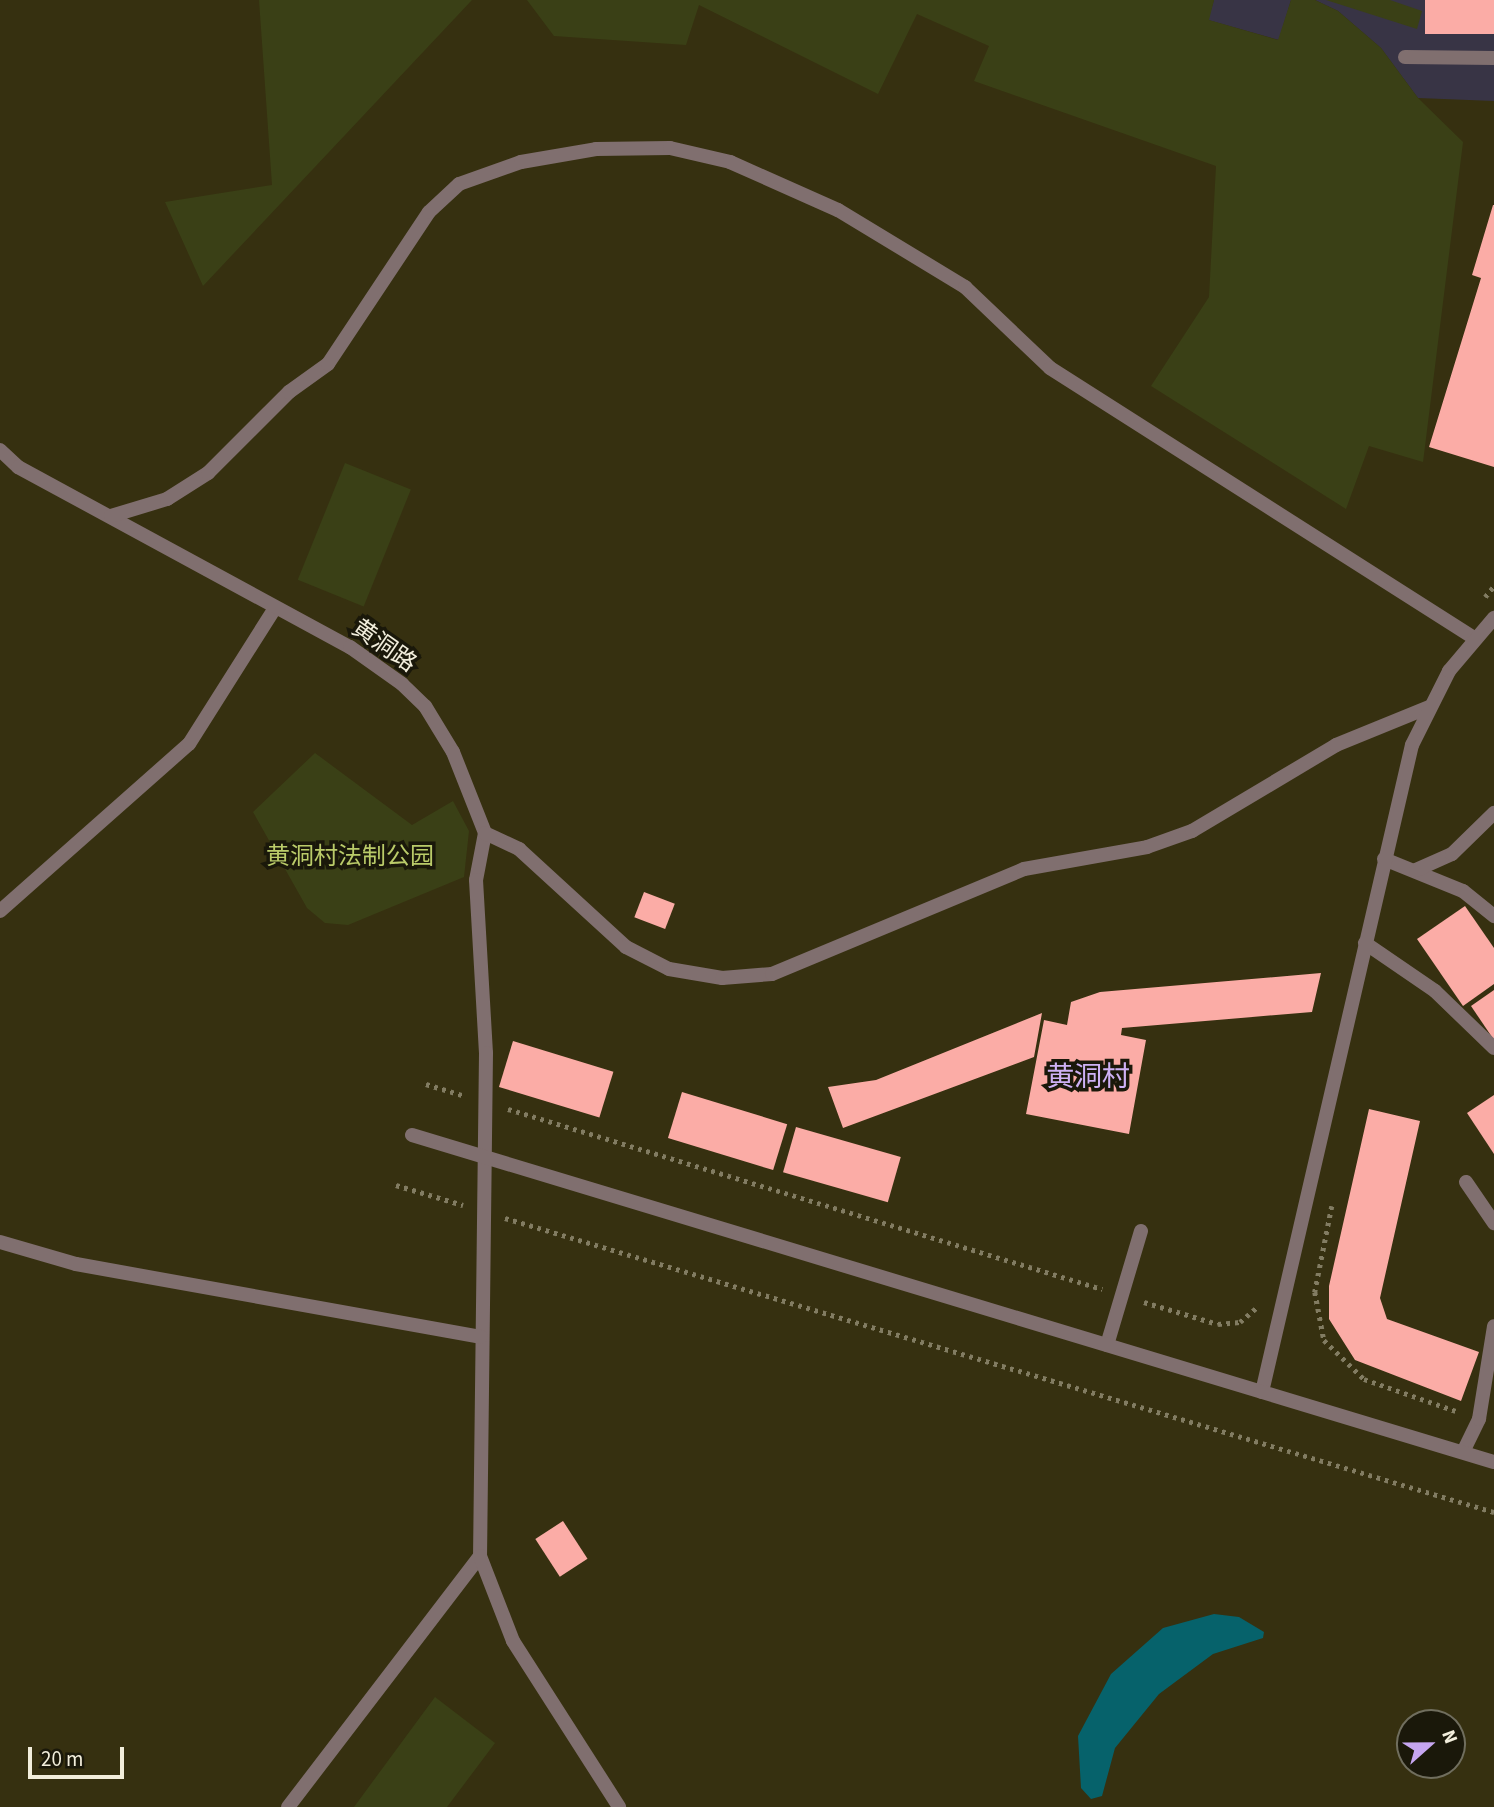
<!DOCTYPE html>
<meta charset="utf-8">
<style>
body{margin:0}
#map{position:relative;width:1494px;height:1807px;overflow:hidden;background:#363010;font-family:"Source Sans 3","Noto Sans SC",sans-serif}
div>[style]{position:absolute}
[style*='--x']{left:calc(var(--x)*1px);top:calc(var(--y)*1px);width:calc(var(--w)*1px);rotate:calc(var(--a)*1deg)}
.education>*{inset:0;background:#383445}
.green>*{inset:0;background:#3a4016;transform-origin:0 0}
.water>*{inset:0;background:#06626b}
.building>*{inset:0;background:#fbaca6;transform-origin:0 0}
.path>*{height:4.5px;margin-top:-2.25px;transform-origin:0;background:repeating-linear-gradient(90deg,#827c62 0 3.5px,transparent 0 8.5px)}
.service>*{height:14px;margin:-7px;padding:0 7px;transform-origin:7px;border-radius:7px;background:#806f6f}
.minor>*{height:14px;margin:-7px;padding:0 7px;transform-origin:7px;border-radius:7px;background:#806f6f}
.tertiary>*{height:14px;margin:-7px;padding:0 7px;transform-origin:7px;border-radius:7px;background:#806f6f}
span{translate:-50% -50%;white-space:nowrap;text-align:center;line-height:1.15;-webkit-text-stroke:7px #1a180a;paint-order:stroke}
.street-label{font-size:24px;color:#f2eedc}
.park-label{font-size:24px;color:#bacb69}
.quarter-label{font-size:28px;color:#ceb1f5}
.north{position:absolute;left:1396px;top:1709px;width:70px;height:70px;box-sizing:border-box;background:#1a180a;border:2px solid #706e5e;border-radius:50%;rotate:69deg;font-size:19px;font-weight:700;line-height:28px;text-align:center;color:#f2eedc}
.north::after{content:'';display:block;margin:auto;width:24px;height:32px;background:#c6a6f0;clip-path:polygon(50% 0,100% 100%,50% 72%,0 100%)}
.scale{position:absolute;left:28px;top:1747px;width:96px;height:32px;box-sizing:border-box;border:4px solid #f2eedc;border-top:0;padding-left:9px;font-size:21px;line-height:24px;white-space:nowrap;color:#f2eedc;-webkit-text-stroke:5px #1a180a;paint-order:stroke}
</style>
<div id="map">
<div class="education">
<i style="clip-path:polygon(1214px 0,1291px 0,1279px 40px,1208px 20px)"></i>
<i style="clip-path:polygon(1315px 0,1494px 0,1494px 101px,1418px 98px,1381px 48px,1338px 11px)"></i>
</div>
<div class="green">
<i style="clip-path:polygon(259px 0,472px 0,203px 286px,165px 202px,272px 185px)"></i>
<i style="clip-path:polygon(527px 0,1214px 0,1209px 20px,1278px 40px,1291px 0,1315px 0,1338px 11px,1381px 48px,1418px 98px,1463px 142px,1423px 462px,1369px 446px,1346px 509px,1151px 386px,1209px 297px,1216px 166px,974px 81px,989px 46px,917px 14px,878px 94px,699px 5px,686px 45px,554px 36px)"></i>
<i style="clip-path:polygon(1326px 0,1390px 0,1422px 11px,1417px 29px)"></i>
<i style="left:345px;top:463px;width:71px;height:126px;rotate:22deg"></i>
<i style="clip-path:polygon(315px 753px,412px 825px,453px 801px,469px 831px,464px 877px,348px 925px,325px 923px,307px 908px,253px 812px)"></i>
<i style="clip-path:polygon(435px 1697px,495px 1743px,447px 1807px,354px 1807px)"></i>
</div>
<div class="water">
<i style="clip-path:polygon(1214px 1614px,1239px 1617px,1264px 1632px,1263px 1638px,1213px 1654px,1159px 1694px,1115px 1748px,1102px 1796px,1091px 1799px,1081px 1788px,1078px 1736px,1111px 1674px,1163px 1628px)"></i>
</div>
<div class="building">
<i style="left:1425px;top:0;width:69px;height:34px"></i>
<i style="clip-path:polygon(1493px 205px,1494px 205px,1494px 467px,1429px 447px,1481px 278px,1472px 275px)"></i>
<i style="left:644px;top:892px;width:33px;height:27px;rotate:21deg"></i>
<i style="clip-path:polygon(1465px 906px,1494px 948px,1494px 984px,1463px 1006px,1417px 939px)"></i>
<i style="clip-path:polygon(1321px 973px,1312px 1012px,1122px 1028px,1121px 1035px,1146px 1040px,1129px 1134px,1026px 1114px,1044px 1020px,1067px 1025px,1071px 1002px,1100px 992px)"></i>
<i style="clip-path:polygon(1494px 990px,1494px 1040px,1471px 1006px)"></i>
<i style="clip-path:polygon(1042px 1013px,1034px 1057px,843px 1128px,828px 1087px,876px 1080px)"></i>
<i style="left:513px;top:1041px;width:105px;height:48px;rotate:17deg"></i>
<i style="left:682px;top:1092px;width:110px;height:48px;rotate:17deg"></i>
<i style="clip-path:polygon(1494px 1095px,1494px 1154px,1467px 1113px)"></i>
<i style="clip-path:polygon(1369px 1109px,1420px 1121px,1380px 1298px,1387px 1319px,1479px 1352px,1461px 1401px,1355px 1360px,1329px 1319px,1329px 1286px)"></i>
<i style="left:796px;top:1127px;width:109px;height:47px;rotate:16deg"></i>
<i style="left:563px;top:1521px;width:45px;height:33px;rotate:57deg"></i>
</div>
<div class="path">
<i style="--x:1485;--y:597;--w:14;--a:-51"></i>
<i style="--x:426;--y:1084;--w:38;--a:17"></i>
<i style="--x:508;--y:1109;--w:621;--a:16.86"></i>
<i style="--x:396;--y:1185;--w:70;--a:16.6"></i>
<i style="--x:1332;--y:1206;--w:88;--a:101.2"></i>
<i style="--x:1315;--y:1292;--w:49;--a:79.4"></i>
<i style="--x:1324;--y:1340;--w:56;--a:44.3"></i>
<i style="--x:1364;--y:1379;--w:97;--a:19.2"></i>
<i style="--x:505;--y:1218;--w:1032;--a:16.56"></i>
<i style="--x:1144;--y:1302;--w:77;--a:16.6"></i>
<i style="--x:1218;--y:1324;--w:22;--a:-5"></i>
<i style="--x:1240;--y:1322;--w:21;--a:-41"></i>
</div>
<div class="service">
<i style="--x:1405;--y:57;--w:89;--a:0.6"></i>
<i style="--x:1384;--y:859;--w:85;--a:22.1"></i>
<i style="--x:1463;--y:891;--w:40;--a:39"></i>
<i style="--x:1416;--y:870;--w:39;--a:-24"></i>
<i style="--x:1452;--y:854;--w:59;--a:-44.3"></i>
<i style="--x:0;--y:911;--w:252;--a:-41.5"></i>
<i style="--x:189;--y:744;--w:161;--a:-57.7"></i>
<i style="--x:1365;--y:943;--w:85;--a:34.4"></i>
<i style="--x:1435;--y:991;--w:82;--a:44"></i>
<i style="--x:1466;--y:1182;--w:50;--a:55.7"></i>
<i style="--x:1107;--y:1345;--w:119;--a:-73.4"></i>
<i style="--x:1463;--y:1452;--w:37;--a:-64"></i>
<i style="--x:1479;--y:1419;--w:94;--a:-80.8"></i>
</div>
<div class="minor">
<i style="--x:0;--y:450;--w:25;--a:43"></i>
<i style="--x:18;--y:467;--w:378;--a:28.5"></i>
<i style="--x:350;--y:647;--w:64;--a:35.4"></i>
<i style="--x:402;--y:684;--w:32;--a:44"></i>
<i style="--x:425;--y:706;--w:54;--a:58.7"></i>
<i style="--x:453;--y:752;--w:87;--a:68.4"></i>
<i style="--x:485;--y:833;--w:48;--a:100.8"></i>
<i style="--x:476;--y:880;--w:173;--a:86.7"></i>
<i style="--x:486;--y:1053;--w:503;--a:90.68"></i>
<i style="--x:480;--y:1556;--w:316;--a:127.4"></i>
<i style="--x:111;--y:516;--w:59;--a:-16.9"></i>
<i style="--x:167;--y:499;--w:49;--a:-32.4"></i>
<i style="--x:208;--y:473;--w:115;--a:-45"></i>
<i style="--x:289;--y:392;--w:48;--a:-35.7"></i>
<i style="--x:328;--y:364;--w:182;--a:-56.4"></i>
<i style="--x:429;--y:212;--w:41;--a:-43"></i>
<i style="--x:459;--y:184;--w:66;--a:-19.5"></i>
<i style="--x:521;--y:162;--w:76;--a:-9.8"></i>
<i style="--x:596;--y:149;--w:74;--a:-0.8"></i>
<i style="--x:670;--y:148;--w:62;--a:13.1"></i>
<i style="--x:730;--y:162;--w:118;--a:24"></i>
<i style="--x:838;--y:210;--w:149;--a:31.2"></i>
<i style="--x:965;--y:287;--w:117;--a:43.6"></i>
<i style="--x:1050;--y:368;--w:503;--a:32.49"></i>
<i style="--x:485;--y:833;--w:38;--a:25"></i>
<i style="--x:519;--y:849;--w:145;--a:42.5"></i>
<i style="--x:626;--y:947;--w:48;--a:27.1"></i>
<i style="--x:669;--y:969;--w:54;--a:9.6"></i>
<i style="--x:722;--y:978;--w:50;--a:-4.6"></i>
<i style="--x:772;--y:974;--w:273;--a:-22.6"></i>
<i style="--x:1024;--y:869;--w:125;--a:-10.1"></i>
<i style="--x:1147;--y:847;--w:48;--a:-19.6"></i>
<i style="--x:1192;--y:831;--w:168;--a:-30.8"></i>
<i style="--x:1336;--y:745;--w:100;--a:-22.2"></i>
<i style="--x:0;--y:1242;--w:79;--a:16.1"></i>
<i style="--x:76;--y:1264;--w:411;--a:10.2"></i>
<i style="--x:1262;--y:1392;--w:664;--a:-76.95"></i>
<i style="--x:1412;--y:745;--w:83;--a:-63.4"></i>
<i style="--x:1449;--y:671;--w:70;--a:-49.7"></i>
<i style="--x:480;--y:1556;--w:91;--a:68.8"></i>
<i style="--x:513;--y:1641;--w:197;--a:57.4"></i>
</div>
<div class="tertiary">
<i style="--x:412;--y:1135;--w:1130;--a:16.82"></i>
</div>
<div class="street-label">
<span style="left:384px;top:646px;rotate:35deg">黄洞路</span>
</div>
<div class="park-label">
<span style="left:350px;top:857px">黄洞村法制公园</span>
</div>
<div class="quarter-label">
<span style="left:1088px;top:1077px">黄洞村</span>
</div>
<div class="north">N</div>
<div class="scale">20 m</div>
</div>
